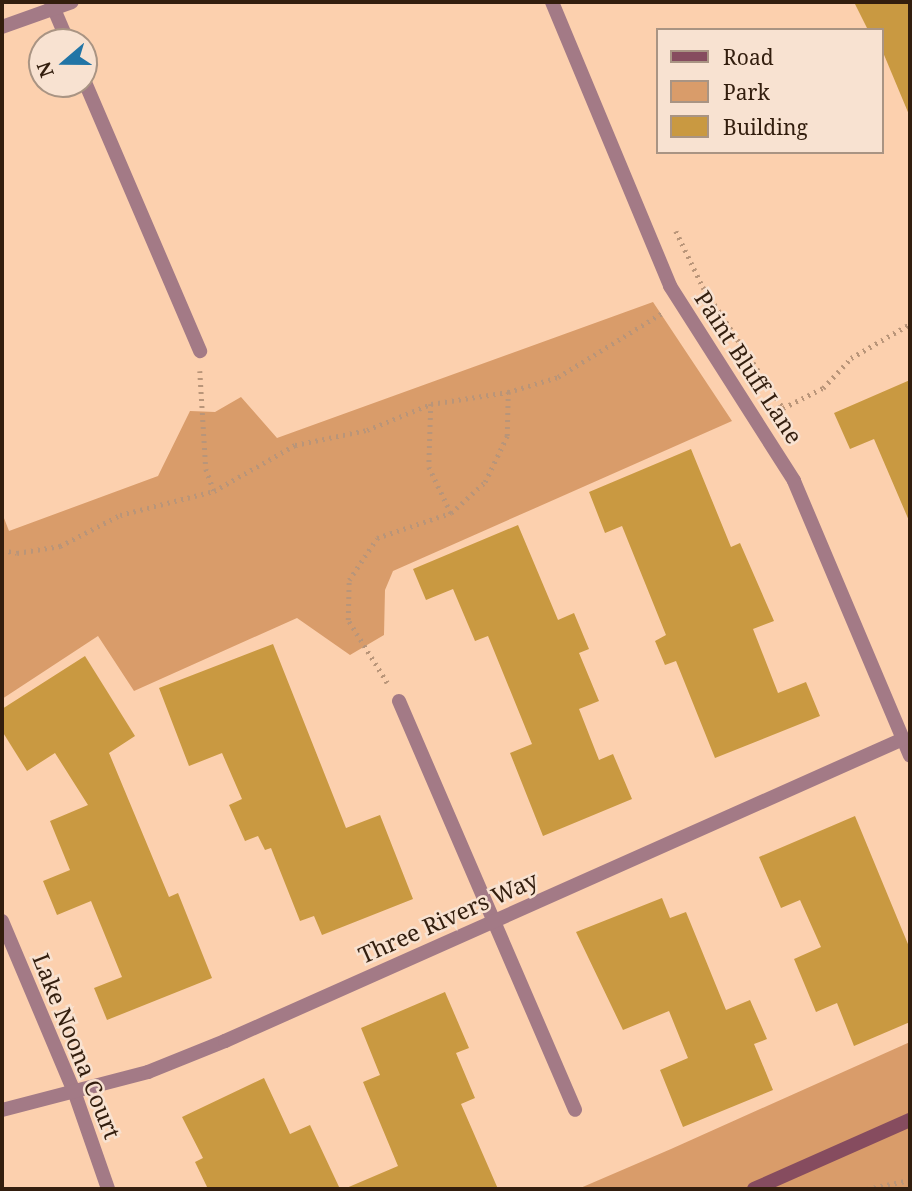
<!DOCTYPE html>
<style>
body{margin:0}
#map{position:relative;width:912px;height:1191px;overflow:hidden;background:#fcd0ae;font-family:"Noto Serif",serif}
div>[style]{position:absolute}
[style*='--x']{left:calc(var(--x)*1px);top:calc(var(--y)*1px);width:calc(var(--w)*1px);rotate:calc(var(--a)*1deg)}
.green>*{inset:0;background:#d99c6a}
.building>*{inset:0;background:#c99941}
.path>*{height:4.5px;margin-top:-2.25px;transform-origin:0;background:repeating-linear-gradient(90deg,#b99579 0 2px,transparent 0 7px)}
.street>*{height:14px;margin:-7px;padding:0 7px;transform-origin:7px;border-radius:7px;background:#a37a86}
.secondary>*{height:14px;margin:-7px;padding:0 7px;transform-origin:7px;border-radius:7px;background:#864c5f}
span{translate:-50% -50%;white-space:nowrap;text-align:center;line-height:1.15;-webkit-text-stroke:5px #f8e2d1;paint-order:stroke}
.street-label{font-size:23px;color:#331e0e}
.frame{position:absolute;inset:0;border:4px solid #331e0e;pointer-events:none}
.legend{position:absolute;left:656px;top:28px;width:228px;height:126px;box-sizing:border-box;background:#f8e2d1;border:2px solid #a99483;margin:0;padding:9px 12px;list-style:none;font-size:21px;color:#331e0e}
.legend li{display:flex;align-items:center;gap:14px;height:35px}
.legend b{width:35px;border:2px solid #a99483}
.north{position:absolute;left:28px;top:28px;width:70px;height:70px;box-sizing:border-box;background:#f8e2d1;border:2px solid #a99483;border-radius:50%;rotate:250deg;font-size:19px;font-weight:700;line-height:28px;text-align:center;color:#331e0e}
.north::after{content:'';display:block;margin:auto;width:24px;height:32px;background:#2275a6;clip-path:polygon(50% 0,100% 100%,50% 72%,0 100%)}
</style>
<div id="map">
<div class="green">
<i style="clip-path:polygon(653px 302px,732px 421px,393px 571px,385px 590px,384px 635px,350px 655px,297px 618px,134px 691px,98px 636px,2px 699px,2px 513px,9px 531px,158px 476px,190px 411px,215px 412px,241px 397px,277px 438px)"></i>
<i style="clip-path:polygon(910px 1042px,910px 1189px,578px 1189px,671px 1149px)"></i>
</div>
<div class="building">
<i style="clip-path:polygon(854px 2px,910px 2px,910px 117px,882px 50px,882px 30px,868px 30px)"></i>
<i style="clip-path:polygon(910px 380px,910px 523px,874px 439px,850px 449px,834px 413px)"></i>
<i style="clip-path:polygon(691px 449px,731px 547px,740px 543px,774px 621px,753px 629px,778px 693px,806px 682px,820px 716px,715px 758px,676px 661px,665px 665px,655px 641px,666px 635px,622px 526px,605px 533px,589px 492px)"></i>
<i style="clip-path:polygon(518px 525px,558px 620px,574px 613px,589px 649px,579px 653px,599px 701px,579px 709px,599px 760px,613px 754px,632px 799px,543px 836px,510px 753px,532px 744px,488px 636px,475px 641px,453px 589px,426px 600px,413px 569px)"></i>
<i style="clip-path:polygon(273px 644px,346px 828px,380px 815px,413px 899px,322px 935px,314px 916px,300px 921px,271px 848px,265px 850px,258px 836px,245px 841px,229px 805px,242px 799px,222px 753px,189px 766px,159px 688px)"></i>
<i style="clip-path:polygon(85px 656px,135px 736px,109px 753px,169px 897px,178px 893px,212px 978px,107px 1020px,94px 988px,122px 977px,91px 901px,57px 915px,43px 881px,70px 870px,50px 821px,88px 805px,55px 753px,27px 771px,2px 731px,2px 709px)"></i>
<i style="clip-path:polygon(855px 816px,910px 949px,910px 1022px,854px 1046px,837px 1003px,816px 1012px,794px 959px,821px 947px,800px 900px,781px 908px,759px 857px)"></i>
<i style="clip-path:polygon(662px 898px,670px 918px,686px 912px,726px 1010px,750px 1000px,767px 1039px,754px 1044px,773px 1090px,683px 1127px,660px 1070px,688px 1058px,669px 1011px,623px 1030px,576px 932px)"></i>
<i style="clip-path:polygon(445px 992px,469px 1048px,456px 1053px,475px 1098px,461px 1104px,498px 1189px,344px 1189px,398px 1166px,363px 1082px,380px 1075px,361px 1028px)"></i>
<i style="clip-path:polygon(264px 1078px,290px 1134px,310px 1125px,340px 1189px,208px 1189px,195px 1162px,203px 1158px,182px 1117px)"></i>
</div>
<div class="path">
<i style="--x:676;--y:231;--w:62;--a:64.3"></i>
<i style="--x:703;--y:287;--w:145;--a:56.5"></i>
<i style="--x:783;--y:408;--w:45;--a:-26.6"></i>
<i style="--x:823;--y:388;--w:41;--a:-47"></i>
<i style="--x:851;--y:358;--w:68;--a:-30"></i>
<i style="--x:200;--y:371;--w:98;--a:86.5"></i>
<i style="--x:206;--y:469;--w:23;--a:70"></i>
<i style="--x:431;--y:404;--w:63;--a:91.8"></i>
<i style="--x:429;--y:467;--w:51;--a:64.4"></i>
<i style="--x:2;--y:550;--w:15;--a:11"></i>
<i style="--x:17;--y:553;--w:44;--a:-9.2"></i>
<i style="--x:60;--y:546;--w:68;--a:-27.3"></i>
<i style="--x:120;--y:515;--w:97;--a:-14.3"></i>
<i style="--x:214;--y:491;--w:93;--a:-29.6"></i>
<i style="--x:295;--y:445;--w:74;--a:-11.8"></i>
<i style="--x:367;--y:430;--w:69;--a:-22.1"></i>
<i style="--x:431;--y:404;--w:78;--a:-8.9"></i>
<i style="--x:508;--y:392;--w:52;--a:-16.7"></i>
<i style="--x:558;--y:377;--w:122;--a:-31.6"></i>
<i style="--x:387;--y:683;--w:74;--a:-121.8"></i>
<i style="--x:348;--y:620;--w:40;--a:-88.6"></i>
<i style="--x:349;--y:580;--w:50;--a:-56.3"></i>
<i style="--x:377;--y:538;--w:78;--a:-18.7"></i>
<i style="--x:451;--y:513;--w:46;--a:-42.4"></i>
<i style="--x:485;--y:482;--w:51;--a:-64.4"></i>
<i style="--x:507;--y:436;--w:44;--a:-88.7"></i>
<i style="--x:867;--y:1189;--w:44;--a:-11.8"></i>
</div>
<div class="street">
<i style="--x:51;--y:2;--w:43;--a:67"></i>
<i style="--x:552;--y:2;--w:308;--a:67.4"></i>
<i style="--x:670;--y:286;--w:231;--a:57.5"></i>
<i style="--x:794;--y:481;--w:298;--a:67.1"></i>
<i style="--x:2;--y:27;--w:74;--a:-19.7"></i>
<i style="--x:84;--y:80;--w:295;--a:66.8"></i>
<i style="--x:399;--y:701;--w:445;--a:66.7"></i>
<i style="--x:2;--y:921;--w:188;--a:67.1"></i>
<i style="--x:75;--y:1094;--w:101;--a:70.8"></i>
<i style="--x:2;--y:1110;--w:151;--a:-14.6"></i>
<i style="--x:148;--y:1072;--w:83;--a:-21.9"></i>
<i style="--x:225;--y:1041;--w:742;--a:-24.01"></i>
</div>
<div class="secondary">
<i style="--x:754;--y:1189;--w:171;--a:-23.9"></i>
</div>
<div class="street-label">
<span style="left:749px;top:367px;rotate:57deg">Paint Bluff Lane</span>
<span style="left:448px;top:917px;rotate:-24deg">Three Rivers Way</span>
<span style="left:77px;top:1046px;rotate:68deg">Lake Noona Court</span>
</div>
<div class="frame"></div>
<ul class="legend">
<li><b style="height:9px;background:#864c5f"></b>Road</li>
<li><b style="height:19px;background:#d99c6a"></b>Park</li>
<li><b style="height:19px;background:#c99941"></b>Building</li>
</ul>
<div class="north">N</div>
</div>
